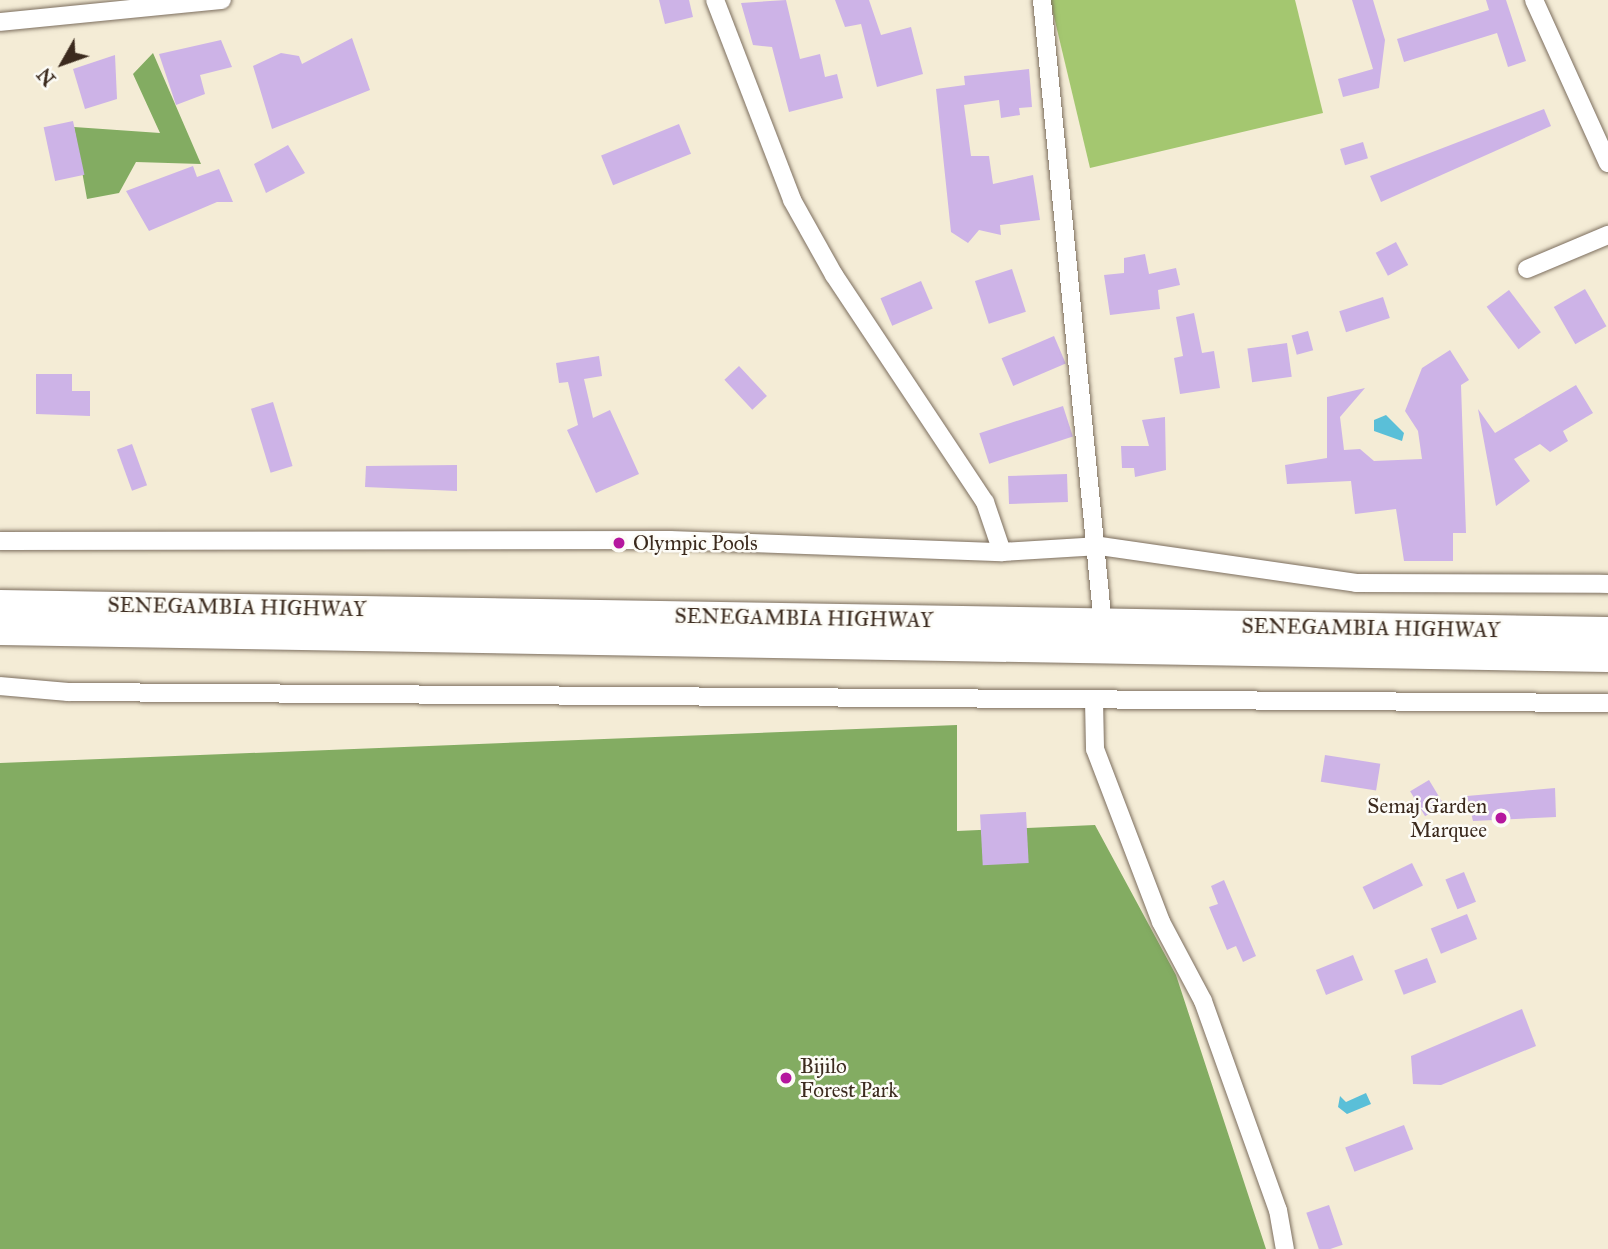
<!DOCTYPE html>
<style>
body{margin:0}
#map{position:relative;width:1608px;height:1249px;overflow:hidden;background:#f4ecd6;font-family:"IM FELL Great Primer",serif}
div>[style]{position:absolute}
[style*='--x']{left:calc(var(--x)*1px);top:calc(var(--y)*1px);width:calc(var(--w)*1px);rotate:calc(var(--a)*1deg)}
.green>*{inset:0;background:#a4c770}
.forest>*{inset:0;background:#83ac62}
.water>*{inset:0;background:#5abfd8}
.building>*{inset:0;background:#cdb3e7;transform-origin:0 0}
.roads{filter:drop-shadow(0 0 2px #7c6e5e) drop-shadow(0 0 2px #7c6e5e)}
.street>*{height:18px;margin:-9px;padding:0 9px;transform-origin:9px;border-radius:9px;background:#fff}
.primary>*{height:28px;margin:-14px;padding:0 14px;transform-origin:14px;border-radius:14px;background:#fff}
.dots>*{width:19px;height:19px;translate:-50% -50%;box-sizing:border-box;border:4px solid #fdfcf7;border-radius:50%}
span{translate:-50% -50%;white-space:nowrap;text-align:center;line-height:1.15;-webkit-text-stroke:5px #fdfcf7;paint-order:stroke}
.poi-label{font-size:21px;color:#3b2a1e}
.left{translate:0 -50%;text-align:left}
.right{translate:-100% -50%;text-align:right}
.street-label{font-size:21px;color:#3b2a1e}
.north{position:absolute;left:28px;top:28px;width:70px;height:70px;-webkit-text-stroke:5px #fdfcf7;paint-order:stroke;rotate:230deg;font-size:19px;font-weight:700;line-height:28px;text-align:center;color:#3b2a1e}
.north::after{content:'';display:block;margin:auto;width:24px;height:32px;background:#3b2a1e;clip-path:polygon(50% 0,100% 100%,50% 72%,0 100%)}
</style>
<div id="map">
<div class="green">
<i style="clip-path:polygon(1050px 0,1295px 0,1323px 113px,1090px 168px)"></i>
</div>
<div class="forest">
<i style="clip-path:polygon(153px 53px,201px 164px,136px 162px,119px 193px,87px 199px,74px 127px,160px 133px,133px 74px)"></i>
<i style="clip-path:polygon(957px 725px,957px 831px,1095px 825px,1176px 975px,1266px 1249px,0 1249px,0 763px)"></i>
</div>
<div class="water">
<i style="clip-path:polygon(1386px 415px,1404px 433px,1402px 441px,1374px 431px,1374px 420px)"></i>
<i style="clip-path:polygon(1366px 1093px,1371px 1104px,1347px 1114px,1338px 1107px,1340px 1096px,1346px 1102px)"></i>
</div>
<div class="building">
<i style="clip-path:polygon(659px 0,689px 0,693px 17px,665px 24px)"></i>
<i style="clip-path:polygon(786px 0,800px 59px,820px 54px,825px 77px,837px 74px,843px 98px,789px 112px,772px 47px,753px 45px,741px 3px)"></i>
<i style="clip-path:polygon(835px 0,869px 0,881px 35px,911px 27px,923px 74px,877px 87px,861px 24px,845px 27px)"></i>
<i style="clip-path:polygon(1352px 0,1373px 0,1385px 40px,1379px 88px,1343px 97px,1338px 79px,1373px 69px)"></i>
<i style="clip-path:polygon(1486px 0,1506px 0,1526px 61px,1508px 67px,1497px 33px,1404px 62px,1397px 39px,1489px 10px)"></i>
<i style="clip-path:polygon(352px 38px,370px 90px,272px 129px,253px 66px,281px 53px,299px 56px,302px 64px)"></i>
<i style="clip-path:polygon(221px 40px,232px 67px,200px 75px,205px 94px,176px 105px,159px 54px)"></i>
<i style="clip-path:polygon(115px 55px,117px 99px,85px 109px,73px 69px)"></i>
<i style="clip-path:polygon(1029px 69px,1032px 107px,1019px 108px,1020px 115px,1001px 118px,999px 100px,964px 105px,971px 156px,989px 156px,993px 184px,1033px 175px,1040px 220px,1000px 225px,1001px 235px,979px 230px,968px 243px,951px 232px,936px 89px,965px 85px,964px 76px)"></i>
<i style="clip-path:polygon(1544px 109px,1551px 126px,1381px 202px,1370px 176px)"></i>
<i style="left:73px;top:121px;width:55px;height:30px;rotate:78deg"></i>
<i style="left:679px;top:124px;width:32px;height:84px;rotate:68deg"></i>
<i style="left:1363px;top:142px;width:17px;height:24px;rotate:73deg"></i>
<i style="clip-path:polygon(288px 145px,305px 173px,266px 193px,254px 164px)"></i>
<i style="clip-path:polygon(193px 166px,197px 177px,219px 169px,233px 202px,217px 202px,149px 231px,126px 191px)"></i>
<i style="left:1396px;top:242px;width:26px;height:23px;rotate:62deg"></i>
<i style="clip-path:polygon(1145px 254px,1149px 274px,1176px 268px,1180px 285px,1158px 290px,1160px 309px,1110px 315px,1104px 275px,1124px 273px,1124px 258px)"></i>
<i style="left:1012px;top:269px;width:45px;height:39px;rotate:72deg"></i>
<i style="left:921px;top:281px;width:30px;height:44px;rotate:67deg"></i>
<i style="left:1585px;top:289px;width:43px;height:36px;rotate:60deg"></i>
<i style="left:1509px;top:290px;width:53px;height:28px;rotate:53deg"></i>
<i style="left:1383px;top:297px;width:22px;height:46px;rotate:72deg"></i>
<i style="clip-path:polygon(1194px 313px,1202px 353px,1214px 351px,1220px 388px,1180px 394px,1174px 358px,1183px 356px,1176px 317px)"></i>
<i style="left:1308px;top:331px;width:20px;height:17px;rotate:75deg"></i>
<i style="left:1054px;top:336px;width:30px;height:57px;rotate:67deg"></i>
<i style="left:1287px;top:343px;width:34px;height:40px;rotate:82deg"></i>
<i style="clip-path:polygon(1450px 350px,1469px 380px,1461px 385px,1466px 533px,1453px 533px,1453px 561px,1404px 561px,1396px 509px,1355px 514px,1351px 481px,1287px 484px,1285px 465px,1327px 458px,1327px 397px,1365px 388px,1340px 417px,1344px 450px,1360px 449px,1374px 461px,1422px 459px,1418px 431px,1405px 411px,1422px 368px)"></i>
<i style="clip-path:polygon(599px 356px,602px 376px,584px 379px,593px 418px,610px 410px,639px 474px,596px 493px,567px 430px,578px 425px,568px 382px,559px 383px,556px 363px)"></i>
<i style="left:739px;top:366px;width:41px;height:20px;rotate:47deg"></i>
<i style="clip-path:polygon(36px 374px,72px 374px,72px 391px,90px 391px,90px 416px,36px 414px)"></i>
<i style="clip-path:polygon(1576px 385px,1593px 413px,1563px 431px,1568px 441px,1550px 452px,1540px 444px,1514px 459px,1530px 481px,1496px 506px,1478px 409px,1495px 433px)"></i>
<i style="left:273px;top:402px;width:67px;height:23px;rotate:73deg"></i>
<i style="left:1063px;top:406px;width:32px;height:88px;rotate:72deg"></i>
<i style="clip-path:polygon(1165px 417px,1166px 470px,1135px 477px,1134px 468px,1122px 468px,1121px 446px,1149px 446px,1142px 420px)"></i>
<i style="left:132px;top:444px;width:44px;height:16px;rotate:70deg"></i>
<i style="clip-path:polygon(457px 465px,457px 491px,365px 487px,366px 466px)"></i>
<i style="left:1067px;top:474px;width:28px;height:59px;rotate:88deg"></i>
<i style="left:1325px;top:755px;width:56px;height:27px;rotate:9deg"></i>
<i style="left:1429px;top:780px;width:29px;height:22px;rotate:59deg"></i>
<i style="clip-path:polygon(1555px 788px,1556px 817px,1473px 821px,1467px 796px)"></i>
<i style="left:1026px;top:812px;width:51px;height:46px;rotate:87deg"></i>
<i style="left:1412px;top:863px;width:25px;height:55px;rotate:64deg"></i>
<i style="left:1464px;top:872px;width:32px;height:20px;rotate:68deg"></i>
<i style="clip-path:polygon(1224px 880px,1256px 956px,1243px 962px,1236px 946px,1227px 950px,1209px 907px,1218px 904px,1211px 886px)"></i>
<i style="left:1467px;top:914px;width:27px;height:39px;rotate:68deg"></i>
<i style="left:1353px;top:955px;width:27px;height:40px;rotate:68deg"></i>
<i style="left:1427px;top:958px;width:26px;height:35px;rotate:69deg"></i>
<i style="clip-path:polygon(1522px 1009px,1536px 1046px,1441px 1085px,1413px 1084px,1411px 1056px)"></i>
<i style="left:1404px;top:1125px;width:26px;height:63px;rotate:69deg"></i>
<i style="left:1329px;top:1205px;width:42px;height:24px;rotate:71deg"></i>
</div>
<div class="roads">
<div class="street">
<i style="--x:715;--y:0;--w:214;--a:68.9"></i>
<i style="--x:792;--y:200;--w:86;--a:60.8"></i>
<i style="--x:834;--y:275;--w:273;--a:56.4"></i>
<i style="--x:985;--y:502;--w:53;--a:71.2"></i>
<i style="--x:1042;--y:0;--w:628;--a:84.43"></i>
<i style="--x:1534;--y:0;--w:179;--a:65.6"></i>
<i style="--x:0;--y:22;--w:223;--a:-5.7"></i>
<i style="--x:1527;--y:269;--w:88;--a:-22.8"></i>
<i style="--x:0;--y:541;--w:670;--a:-0.09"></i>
<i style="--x:670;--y:540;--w:332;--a:2.1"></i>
<i style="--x:1002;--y:552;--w:98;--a:-3.5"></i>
<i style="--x:1100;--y:546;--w:259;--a:8.2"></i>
<i style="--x:1356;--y:583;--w:252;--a:0.2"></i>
<i style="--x:0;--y:686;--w:68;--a:5"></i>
<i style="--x:68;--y:692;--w:1540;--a:0.41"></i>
<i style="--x:1094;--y:700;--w:49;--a:88.8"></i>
<i style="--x:1095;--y:749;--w:185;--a:69.1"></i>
<i style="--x:1161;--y:922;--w:89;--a:62"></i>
<i style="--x:1203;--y:1001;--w:222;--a:70.3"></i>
<i style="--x:1278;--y:1210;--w:40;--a:80"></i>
</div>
<div class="primary">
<i style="--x:0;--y:604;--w:1608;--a:0.96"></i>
<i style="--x:0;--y:631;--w:1608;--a:0.96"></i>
</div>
</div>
<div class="dots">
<i style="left:619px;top:543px;background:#b5179e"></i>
<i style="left:1501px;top:818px;background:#b5179e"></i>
<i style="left:786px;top:1078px;background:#b5179e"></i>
</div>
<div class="poi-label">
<span class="left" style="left:633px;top:543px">Olympic Pools</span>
<span class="right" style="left:1487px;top:818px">Semaj Garden<br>Marquee</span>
<span class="left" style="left:800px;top:1078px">Bijilo<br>Forest Park</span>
</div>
<div class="street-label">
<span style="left:237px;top:607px;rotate:1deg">SENEGAMBIA HIGHWAY</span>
<span style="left:804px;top:618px;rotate:1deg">SENEGAMBIA HIGHWAY</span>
<span style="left:1371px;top:628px;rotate:1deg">SENEGAMBIA HIGHWAY</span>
</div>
<div class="north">N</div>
</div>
